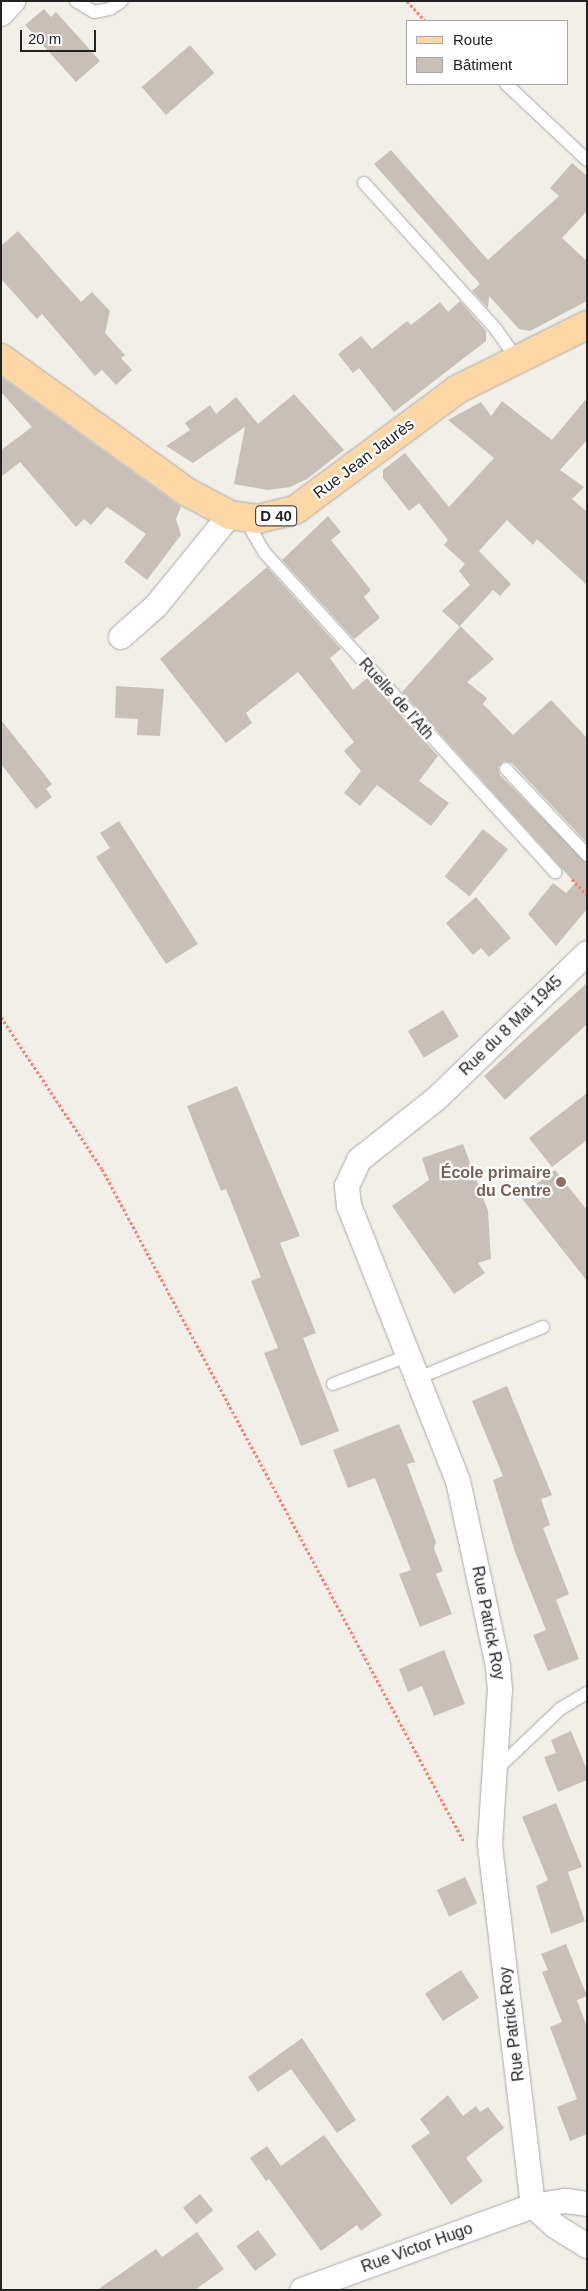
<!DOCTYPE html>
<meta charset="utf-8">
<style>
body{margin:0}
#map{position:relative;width:588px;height:2291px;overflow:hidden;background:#f2efe9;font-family:Arial,sans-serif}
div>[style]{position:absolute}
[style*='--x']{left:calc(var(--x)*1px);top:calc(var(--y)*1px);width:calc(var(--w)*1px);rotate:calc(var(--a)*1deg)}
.building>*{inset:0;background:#c7bfb8;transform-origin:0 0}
.path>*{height:3px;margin-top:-1.5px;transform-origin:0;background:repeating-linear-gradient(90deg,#fa8072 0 2.5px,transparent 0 5px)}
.roads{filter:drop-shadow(0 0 1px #a9a9a9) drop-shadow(0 0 1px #a9a9a9)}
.lane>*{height:12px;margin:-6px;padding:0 6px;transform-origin:6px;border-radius:6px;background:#fff}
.street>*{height:24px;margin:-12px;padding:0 12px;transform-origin:12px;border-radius:12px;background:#fff}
.primary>*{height:28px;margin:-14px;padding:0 14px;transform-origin:14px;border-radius:14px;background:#fcd6a4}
.dots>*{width:14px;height:14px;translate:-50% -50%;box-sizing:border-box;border:2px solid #fff;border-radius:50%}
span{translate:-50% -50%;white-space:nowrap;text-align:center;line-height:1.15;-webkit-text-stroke:4.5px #fff;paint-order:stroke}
.shield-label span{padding:1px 4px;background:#fff;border:1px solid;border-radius:4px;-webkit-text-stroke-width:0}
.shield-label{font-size:15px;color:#222;font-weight:700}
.street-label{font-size:16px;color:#222}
.education-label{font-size:16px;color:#785e54;font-weight:700}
.right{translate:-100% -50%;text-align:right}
.frame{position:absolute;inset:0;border:2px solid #222;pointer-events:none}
.legend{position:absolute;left:406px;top:20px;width:162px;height:65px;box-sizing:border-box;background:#fff;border:1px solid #a7a7a7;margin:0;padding:6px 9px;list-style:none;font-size:15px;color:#222}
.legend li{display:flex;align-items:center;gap:10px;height:25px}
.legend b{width:25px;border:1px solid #a7a7a7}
.scale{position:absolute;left:20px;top:30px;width:76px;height:22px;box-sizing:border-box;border:2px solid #222;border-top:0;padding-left:6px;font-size:15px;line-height:18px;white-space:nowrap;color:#222;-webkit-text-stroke:4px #fff;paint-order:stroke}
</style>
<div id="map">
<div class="building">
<i style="clip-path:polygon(44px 9px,51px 17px,56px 12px,100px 61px,76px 82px,25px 25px)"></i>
<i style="left:190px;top:45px;width:37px;height:64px;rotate:49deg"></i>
<i style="clip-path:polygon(391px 150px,488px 260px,559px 196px,550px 188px,572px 163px,587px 176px,587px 211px,562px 238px,587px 261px,587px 301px,530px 331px,519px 329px,489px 296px,488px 308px,472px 291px,480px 284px,374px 164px)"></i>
<i style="clip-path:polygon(18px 231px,81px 302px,92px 292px,110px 311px,105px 333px,125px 355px,121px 358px,132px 370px,116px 385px,102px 370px,95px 376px,42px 314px,37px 319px,1px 279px,1px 246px)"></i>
<i style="clip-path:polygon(460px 301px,486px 331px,486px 341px,394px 412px,359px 368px,353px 373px,338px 354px,361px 336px,372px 349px,407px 321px,411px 325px,440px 302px,448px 312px)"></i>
<i style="clip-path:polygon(1px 377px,181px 507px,176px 519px,181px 535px,147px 580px,124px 562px,146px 534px,107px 507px,91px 525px,84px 519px,76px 527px,20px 462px,1px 477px,1px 450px,32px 427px,1px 392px)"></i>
<i style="clip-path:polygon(294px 394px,344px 450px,307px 479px,290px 487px,268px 490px,234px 484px,245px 427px,193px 463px,166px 446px,190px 430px,185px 423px,210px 405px,216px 414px,236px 397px,258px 424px)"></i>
<i style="clip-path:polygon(587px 398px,587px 440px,560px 470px,584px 487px,572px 499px,587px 512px,587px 585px,537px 539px,533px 545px,507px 520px,479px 551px,511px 584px,500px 596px,493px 590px,460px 626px,494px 659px,467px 682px,487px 698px,483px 704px,513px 735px,551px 700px,587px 738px,587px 843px,512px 763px,504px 761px,498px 767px,500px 775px,587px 863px,587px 909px,556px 946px,528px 914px,553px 883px,566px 893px,575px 883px,402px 692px,460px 627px,442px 611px,470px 585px,459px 571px,465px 564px,444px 545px,448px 540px,419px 503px,409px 511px,383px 478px,383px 470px,405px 453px,449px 507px,494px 458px,448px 420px,481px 402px,491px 416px,502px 401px,552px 440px)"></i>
<i style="clip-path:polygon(328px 516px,341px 532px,331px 540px,371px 590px,364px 597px,380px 618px,354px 639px,282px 560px)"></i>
<i style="clip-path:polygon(267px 567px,341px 649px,330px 658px,353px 690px,367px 678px,438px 756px,419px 781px,449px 803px,431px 826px,377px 785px,360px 806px,344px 793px,361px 771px,344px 751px,354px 742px,298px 672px,246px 713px,252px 723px,226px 743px,160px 659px)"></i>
<i style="clip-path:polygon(116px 686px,164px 689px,160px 736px,137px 735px,138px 719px,115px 718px)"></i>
<i style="clip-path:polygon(1px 720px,52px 784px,46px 789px,52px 797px,36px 809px,1px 764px)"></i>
<i style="clip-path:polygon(119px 821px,198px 944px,166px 964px,96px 857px,110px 848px,100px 833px)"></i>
<i style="left:483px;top:829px;width:32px;height:61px;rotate:39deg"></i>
<i style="clip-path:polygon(476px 897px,511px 938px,489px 957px,481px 948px,473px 955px,446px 923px)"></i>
<i style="clip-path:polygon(587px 983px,587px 1024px,505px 1100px,484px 1076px)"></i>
<i style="left:443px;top:1010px;width:31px;height:41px;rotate:59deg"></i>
<i style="clip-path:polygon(237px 1086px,300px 1236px,280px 1243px,316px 1333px,303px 1338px,339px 1431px,301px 1446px,264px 1353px,278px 1348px,251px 1281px,261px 1277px,226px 1189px,221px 1191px,187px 1106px)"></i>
<i style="clip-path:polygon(587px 1093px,587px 1140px,552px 1167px,529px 1138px)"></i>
<i style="clip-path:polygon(463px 1144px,488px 1211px,491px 1259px,478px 1263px,485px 1273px,454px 1294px,392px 1206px,429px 1180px,422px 1158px)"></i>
<i style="clip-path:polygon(555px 1170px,587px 1210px,587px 1281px,520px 1196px)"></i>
<i style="clip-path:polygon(507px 1386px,552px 1495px,541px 1499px,550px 1525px,543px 1528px,569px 1594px,556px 1600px,579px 1659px,548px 1671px,533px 1635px,546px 1630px,515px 1552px,493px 1480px,503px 1476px,472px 1401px)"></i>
<i style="clip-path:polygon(399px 1424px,415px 1462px,407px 1464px,436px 1542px,434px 1548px,443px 1571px,436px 1574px,452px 1614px,420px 1627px,399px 1574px,411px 1570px,375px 1478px,348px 1488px,333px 1450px)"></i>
<i style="clip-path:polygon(444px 1650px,465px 1704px,434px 1716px,422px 1686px,408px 1692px,399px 1669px)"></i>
<i style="clip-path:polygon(571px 1731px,587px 1770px,587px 1780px,558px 1792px,544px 1757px,556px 1753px,551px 1740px)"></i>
<i style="clip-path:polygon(556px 1803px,582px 1867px,568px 1872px,585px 1921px,551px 1934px,536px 1886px,548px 1880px,522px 1817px)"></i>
<i style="left:465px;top:1877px;width:29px;height:31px;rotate:65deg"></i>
<i style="clip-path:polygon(566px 1944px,587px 1996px,577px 2000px,587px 2027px,587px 2134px,570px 2141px,557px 2107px,577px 2099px,550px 2027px,562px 2022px,542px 1972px,548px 1970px,541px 1954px)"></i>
<i style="left:461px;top:1970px;width:33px;height:43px;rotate:57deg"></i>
<i style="clip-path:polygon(302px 2038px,356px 2120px,337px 2133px,291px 2069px,258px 2092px,248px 2077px)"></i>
<i style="clip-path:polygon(448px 2095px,463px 2116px,476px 2106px,480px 2112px,488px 2107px,504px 2128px,466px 2158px,483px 2181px,451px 2205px,411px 2146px,430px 2133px,420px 2119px)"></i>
<i style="clip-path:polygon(324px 2135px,382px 2215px,361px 2231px,357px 2225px,321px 2251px,269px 2179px,266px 2181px,250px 2158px,267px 2146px,281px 2166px)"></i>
<i style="left:200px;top:2194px;width:21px;height:22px;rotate:51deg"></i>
<i style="left:258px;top:2230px;width:31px;height:27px;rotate:53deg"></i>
<i style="clip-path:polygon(197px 2232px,224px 2269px,195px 2290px,97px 2290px,156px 2249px,162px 2257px)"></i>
</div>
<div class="path">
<i style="--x:407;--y:1;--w:27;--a:48"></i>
<i style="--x:572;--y:879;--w:22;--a:47"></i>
<i style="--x:1;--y:1017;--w:182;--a:56.4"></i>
<i style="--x:102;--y:1169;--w:764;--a:61.72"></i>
</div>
<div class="roads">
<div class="lane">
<i style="--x:76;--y:1;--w:21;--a:31"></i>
<i style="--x:94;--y:12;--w:16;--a:-11"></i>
<i style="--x:110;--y:9;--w:14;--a:-34"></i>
<i style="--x:506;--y:84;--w:111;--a:43.2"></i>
<i style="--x:364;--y:183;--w:195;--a:47.9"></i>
<i style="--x:495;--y:328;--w:37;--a:55"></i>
<i style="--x:245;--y:519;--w:38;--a:60"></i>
<i style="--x:264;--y:552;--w:433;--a:47.7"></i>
<i style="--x:506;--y:769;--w:118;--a:46.7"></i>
<i style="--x:418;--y:1378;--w:135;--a:-22.2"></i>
<i style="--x:333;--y:1384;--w:80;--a:-20.5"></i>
<i style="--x:496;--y:1770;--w:88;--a:-43.6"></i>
<i style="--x:560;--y:1709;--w:31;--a:-31"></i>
</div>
<div class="street">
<i style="--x:1;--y:14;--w:18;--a:-47"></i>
<i style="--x:121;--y:637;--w:47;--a:-41.5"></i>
<i style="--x:156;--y:606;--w:117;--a:-50.9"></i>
<i style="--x:533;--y:2206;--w:366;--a:-96.8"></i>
<i style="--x:490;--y:1843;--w:153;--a:-86.3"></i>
<i style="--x:500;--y:1690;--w:24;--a:-95"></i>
<i style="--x:498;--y:1666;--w:189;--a:-102.2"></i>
<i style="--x:458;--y:1481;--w:296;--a:-111.6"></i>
<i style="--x:349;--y:1206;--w:20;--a:-96"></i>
<i style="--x:347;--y:1186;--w:29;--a:-65"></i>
<i style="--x:359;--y:1160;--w:98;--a:-38.4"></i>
<i style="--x:436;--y:1099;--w:210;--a:-44"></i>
<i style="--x:533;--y:2206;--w:30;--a:42"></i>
<i style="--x:555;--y:2226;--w:38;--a:32"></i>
<i style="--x:302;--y:2290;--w:246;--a:-20"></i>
<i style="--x:533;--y:2206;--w:33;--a:-9"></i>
<i style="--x:566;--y:2201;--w:21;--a:8"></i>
</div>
<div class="primary">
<i style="--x:1;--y:358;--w:229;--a:35.8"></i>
<i style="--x:187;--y:492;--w:49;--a:28.1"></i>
<i style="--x:230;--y:515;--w:28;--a:8"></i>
<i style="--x:258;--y:519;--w:38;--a:-14"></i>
<i style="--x:295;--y:510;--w:203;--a:-36.6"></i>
<i style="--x:458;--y:389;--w:144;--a:-26.4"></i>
</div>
</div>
<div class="dots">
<i style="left:561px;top:1182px;background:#8d6e63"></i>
</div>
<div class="shield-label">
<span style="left:276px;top:516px">D 40</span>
</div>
<div class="street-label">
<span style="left:364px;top:459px;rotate:-37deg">Rue Jean Jaurès</span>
<span style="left:396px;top:699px;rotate:48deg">Ruelle de l'Ath</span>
<span style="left:511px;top:1026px;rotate:-44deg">Rue du 8 Mai 1945</span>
<span style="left:488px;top:1623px;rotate:79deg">Rue Patrick Roy</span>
<span style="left:512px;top:2024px;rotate:-97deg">Rue Patrick Roy</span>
<span style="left:417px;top:2248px;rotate:-20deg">Rue Victor Hugo</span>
</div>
<div class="education-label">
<span class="right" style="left:551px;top:1182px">École primaire<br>du Centre</span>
</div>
<div class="frame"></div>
<ul class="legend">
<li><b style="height:6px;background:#fcd6a4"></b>Route</li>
<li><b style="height:14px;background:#c7bfb8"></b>Bâtiment</li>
</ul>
<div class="scale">20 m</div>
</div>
